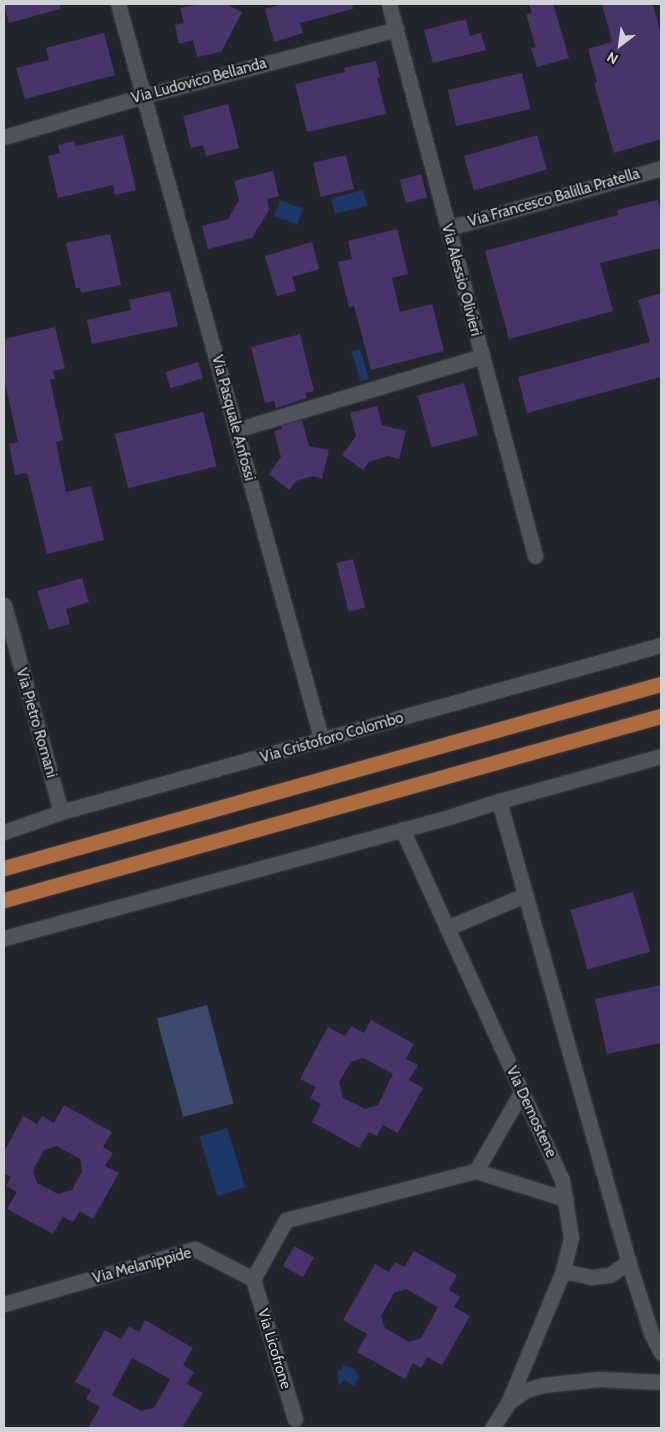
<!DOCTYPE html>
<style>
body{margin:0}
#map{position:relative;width:665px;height:1432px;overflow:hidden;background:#22252b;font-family:Cabin,sans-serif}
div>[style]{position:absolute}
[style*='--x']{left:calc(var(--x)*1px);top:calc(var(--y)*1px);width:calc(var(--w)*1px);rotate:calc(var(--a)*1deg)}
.green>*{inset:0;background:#3d496e;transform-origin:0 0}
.water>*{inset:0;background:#1b3869;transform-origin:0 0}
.building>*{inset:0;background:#48346a;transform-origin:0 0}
.roads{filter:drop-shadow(0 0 1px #3f4146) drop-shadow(0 0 1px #3f4146)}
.street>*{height:15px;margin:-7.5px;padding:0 7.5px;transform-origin:7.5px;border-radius:7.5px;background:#50535a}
.secondary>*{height:15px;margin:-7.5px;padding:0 7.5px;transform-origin:7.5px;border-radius:7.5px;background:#50535a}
.primary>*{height:15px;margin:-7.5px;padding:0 7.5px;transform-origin:7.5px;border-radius:7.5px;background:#ac6c40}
span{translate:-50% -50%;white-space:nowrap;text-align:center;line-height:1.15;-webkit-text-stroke:4.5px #191b21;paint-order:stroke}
.street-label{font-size:15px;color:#d0d2d6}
.frame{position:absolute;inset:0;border:5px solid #d0d2d6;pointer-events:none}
.north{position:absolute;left:595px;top:20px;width:50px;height:50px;-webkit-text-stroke:4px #191b21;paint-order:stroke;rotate:210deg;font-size:14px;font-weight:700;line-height:20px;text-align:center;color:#d0d2d6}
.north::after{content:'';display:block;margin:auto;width:18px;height:22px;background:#d0d2d6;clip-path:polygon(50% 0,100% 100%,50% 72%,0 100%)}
</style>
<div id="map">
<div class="green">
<i style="left:207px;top:1005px;width:102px;height:52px;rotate:75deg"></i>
</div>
<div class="water">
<i style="left:363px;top:190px;width:16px;height:33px;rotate:75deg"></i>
<i style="left:280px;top:200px;width:25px;height:17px;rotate:21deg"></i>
<i style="left:360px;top:349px;width:31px;height:9px;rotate:73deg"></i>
<i style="left:227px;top:1128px;width:62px;height:29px;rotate:73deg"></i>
<i style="clip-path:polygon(343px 1365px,354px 1369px,359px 1376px,354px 1386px,344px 1380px,339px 1386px,337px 1372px,341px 1370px)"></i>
</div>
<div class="building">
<i style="clip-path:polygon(4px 4px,60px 4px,60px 9px,9px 23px)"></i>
<i style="clip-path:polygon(201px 4px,226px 4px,242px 12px,221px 52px,197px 57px,193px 40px,179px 44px,175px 25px,184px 23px,180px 8px)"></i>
<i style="clip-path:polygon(283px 4px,352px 4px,353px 9px,300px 23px,303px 33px,274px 42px,265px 9px)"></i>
<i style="clip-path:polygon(529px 4px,553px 4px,569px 58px,537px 67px,531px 48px,536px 47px,526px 14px,532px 13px)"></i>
<i style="clip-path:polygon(602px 4px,653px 4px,661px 34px,661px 139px,614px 153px,594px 83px,597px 82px,588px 49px,612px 42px)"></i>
<i style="clip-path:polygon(466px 19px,470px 36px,481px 33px,486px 50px,433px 63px,424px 30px)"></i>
<i style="clip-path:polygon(104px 33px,115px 75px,25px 99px,16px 68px,49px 60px,46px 48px)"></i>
<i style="clip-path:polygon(376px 61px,380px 77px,377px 78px,386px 114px,307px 132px,295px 84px,345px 72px,344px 68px)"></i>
<i style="left:522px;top:73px;width:37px;height:76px;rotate:77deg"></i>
<i style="clip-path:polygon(228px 104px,239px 148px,206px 156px,203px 145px,191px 148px,183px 116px)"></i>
<i style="clip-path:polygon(123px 135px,136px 190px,115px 195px,113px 185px,58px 198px,48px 156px,60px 153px,58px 145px,74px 141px,76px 146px)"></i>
<i style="left:537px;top:135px;width:36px;height:76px;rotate:74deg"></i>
<i style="left:346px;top:155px;width:35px;height:34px;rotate:77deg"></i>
<i style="clip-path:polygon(273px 171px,279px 196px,267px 199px,269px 210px,252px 238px,208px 249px,202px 226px,228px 219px,239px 200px,234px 181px)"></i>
<i style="left:421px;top:174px;width:24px;height:22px;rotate:75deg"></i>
<i style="clip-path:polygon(658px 200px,661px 213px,661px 248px,600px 263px,613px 311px,509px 339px,485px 251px,618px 215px,617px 210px)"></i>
<i style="clip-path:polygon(397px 229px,408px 274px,392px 278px,400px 312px,432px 304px,444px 351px,371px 370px,354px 306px,349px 307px,338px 262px,352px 259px,348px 241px)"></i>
<i style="clip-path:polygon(110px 234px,121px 285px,81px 293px,80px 288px,76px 288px,66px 243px)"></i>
<i style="clip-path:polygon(312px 242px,319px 269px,292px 277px,296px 291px,277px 296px,265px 256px)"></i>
<i style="clip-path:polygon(170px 291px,178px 326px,92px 344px,87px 320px,131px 310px,129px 300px)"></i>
<i style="clip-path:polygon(661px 293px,661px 377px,527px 413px,518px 377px,650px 342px,638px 300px)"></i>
<i style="clip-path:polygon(55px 327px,65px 368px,53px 371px,55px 379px,50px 380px,63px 440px,56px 442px,66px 492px,91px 486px,104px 540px,47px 554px,28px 476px,26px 473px,15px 475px,9px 444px,18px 442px,4px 378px,4px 339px)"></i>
<i style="clip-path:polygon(300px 334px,314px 391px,305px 393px,307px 398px,276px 408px,274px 401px,265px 403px,251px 347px)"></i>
<i style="left:198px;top:362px;width:17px;height:34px;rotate:73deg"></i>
<i style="left:464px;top:383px;width:54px;height:48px;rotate:75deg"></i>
<i style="clip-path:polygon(377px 406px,382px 425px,406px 431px,399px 459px,388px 456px,369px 462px,363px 470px,342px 455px,356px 436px,350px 413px)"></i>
<i style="left:203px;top:412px;width:56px;height:91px;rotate:76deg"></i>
<i style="clip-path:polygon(302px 420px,309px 446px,329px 450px,322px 479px,313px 476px,296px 481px,289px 490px,269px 474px,281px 457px,274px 431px,282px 429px,281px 426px)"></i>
<i style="left:353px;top:559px;width:50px;height:17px;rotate:76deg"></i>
<i style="clip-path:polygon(82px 578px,89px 602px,66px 609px,70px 624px,49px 630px,37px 591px)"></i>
<i style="left:633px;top:892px;width:62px;height:65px;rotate:74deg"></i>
<i style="clip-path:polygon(661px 985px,661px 1043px,607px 1054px,595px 999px)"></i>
<i style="clip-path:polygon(evenodd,371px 1020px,414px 1044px,406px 1059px,418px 1065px,409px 1080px,423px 1088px,398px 1133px,383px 1125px,377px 1136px,369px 1132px,359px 1148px,312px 1122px,321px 1104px,310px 1098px,316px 1087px,300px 1079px,328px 1027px,345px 1036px,351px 1026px,364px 1033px,371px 1020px,363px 1058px,393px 1074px,378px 1105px,365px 1109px,343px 1098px,339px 1082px,351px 1062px,363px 1058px)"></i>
<i style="clip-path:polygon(evenodd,64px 1105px,112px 1132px,103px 1147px,113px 1153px,105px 1166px,119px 1173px,93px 1219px,80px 1211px,73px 1222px,63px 1217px,53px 1234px,7px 1209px,17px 1192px,6px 1186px,11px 1177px,4px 1173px,4px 1152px,23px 1116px,37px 1124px,42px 1116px,54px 1123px,64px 1105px,57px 1146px,80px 1159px,82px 1171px,72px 1190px,58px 1194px,37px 1183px,33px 1171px,44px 1150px,57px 1146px)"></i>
<i style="left:294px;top:1246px;width:23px;height:23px;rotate:29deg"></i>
<i style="clip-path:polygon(evenodd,414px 1251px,457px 1275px,449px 1290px,460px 1297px,454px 1307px,470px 1316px,442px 1365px,427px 1357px,421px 1368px,413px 1363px,405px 1379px,357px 1352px,367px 1334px,343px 1320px,375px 1264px,389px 1272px,395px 1262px,404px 1267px,414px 1251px,406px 1289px,438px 1307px,421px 1338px,409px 1342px,385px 1328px,381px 1316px,394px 1293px,406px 1289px)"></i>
<i style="clip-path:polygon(evenodd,145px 1320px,193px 1348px,183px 1365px,194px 1372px,187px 1384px,203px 1393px,182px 1428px,88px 1428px,100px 1407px,86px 1399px,91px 1390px,75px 1382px,105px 1330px,121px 1339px,129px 1326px,139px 1332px,145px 1320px,132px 1358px,170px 1379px,154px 1408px,141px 1411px,112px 1395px,132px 1358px)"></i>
</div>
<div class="roads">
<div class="street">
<i style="--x:118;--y:4;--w:765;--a:74.53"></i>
<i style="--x:389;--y:4;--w:571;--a:75.18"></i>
<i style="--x:4;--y:137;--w:145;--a:-16.4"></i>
<i style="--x:143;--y:96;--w:262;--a:-14.8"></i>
<i style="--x:448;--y:228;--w:221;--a:-15.7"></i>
<i style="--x:236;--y:430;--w:257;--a:-16.7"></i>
<i style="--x:4;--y:605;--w:215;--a:74.6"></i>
<i style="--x:499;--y:801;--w:490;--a:74.3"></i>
<i style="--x:632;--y:1273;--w:63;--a:72.4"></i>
<i style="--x:651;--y:1333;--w:22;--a:63"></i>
<i style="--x:402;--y:829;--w:386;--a:65.5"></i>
<i style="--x:562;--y:1180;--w:59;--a:81.2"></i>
<i style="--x:571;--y:1238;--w:34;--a:104"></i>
<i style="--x:563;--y:1271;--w:143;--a:112.6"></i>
<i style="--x:447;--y:928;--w:85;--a:-22.9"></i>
<i style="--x:522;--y:1091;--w:92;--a:119.9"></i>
<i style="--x:476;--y:1171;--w:94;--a:17.3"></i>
<i style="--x:563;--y:1271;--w:29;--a:12"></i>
<i style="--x:591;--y:1277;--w:19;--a:-6"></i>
<i style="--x:610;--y:1275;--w:22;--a:-36"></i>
<i style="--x:253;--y:1279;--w:146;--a:73.3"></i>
<i style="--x:4;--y:1304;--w:199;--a:-16.1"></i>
<i style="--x:195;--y:1249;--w:65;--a:27.3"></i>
<i style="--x:253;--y:1279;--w:68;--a:-60.8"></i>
<i style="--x:286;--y:1220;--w:196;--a:-14.5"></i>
<i style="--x:492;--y:1428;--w:30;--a:-57"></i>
<i style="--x:508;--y:1403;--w:22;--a:-36"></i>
<i style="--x:526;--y:1390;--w:18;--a:-16"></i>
<i style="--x:543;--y:1385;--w:56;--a:-6.1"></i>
<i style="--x:599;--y:1379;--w:62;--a:2.8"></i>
</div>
<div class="secondary">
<i style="--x:4;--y:832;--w:60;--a:-19.3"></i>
<i style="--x:61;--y:812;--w:623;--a:-15.55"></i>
<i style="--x:4;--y:938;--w:464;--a:-15.2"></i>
<i style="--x:452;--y:816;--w:49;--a:-17.7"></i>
<i style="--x:499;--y:801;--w:168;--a:-15.5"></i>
</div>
<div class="primary">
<i style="--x:4;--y:868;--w:682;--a:-15.65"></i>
<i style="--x:4;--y:900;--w:682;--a:-15.65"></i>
</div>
</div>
<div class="street-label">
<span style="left:199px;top:81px;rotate:-15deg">Via Ludovico Bellanda</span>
<span style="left:554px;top:198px;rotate:-16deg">Via Francesco Balilla Pratella</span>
<span style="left:461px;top:280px;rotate:75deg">Via Alessio Olivieri</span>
<span style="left:233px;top:418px;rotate:75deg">Via Pasquale Anfossi</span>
<span style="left:36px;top:723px;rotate:74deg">Via Pietro Romani</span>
<span style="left:332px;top:738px;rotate:-16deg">Via Cristoforo Colombo</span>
<span style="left:531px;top:1112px;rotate:65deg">Via Demostene</span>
<span style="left:142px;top:1266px;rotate:-15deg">Via Melanippide</span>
<span style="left:274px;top:1349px;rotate:73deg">Via Licofrone</span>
</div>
<div class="frame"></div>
<div class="north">N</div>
</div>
